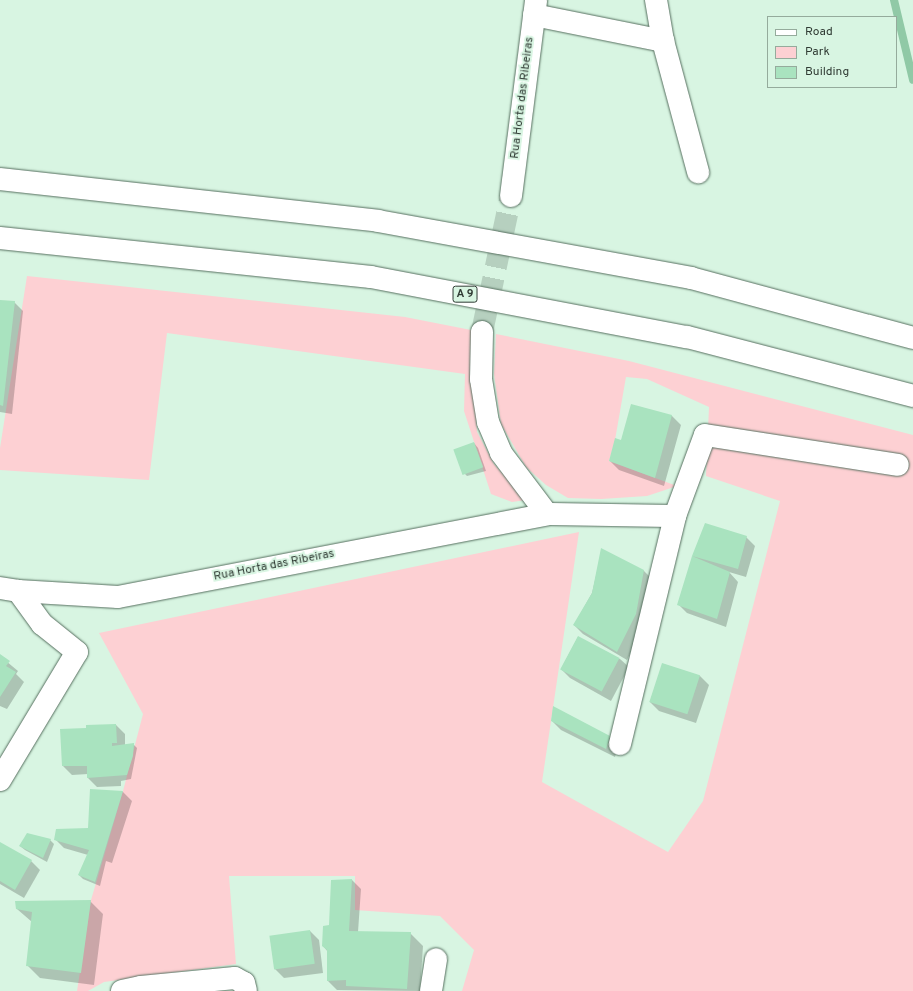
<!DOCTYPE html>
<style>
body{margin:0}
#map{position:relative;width:913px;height:991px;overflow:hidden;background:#d8f5e2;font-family:Overpass,sans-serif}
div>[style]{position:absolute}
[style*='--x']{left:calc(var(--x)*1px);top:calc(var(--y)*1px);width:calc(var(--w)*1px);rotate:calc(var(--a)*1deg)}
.green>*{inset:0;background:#fdd0d3}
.shadow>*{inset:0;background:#0003}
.stream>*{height:8px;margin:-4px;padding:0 4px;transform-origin:4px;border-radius:4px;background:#90c9a6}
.building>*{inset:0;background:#a9e3bf;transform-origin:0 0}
.minor-tunnel>*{height:22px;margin-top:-11px;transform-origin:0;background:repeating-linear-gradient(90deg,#b6d0bf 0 22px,transparent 0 33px)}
.roads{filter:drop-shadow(0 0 1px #566f5f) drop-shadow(0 0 1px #566f5f)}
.minor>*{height:22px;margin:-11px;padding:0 11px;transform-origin:11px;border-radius:11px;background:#fff}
.motorway>*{height:22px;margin:-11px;padding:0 11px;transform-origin:11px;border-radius:11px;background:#fff}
span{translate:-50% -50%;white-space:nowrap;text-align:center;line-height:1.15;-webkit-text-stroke:4px #d8f5e2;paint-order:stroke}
.shield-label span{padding:1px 3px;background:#d8f5e2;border:1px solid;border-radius:3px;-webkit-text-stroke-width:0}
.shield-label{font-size:11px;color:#303b34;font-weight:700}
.street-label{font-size:12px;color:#303b34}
.legend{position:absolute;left:767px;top:16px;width:130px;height:72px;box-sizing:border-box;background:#d8f5e2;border:1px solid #95ab9c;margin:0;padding:5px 7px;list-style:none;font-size:12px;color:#303b34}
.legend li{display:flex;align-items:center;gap:8px;height:20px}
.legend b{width:20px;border:1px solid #95ab9c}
</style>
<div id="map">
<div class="green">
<i style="clip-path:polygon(27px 276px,405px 317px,471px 330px,477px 432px,494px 464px,526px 500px,512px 502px,491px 494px,464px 411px,465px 374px,167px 333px,149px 480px,0 470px,0 448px)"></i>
<i style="clip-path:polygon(496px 334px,629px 361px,913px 435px,913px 991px,462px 991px,474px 950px,440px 916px,355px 910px,355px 876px,229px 876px,236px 964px,104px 982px,88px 991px,77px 991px,91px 900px,123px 791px,143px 714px,99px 633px,579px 532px,542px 782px,668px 852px,703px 801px,780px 501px,706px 476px,709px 407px,647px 379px,626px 377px,615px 440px,609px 461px,677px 486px,647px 496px,601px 499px,568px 498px,546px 485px,526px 467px,501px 424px,494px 374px)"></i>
</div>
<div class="shadow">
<i style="clip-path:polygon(0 301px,14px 302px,23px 311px,12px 414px,0 412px)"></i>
<i style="clip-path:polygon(632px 405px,672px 416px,681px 425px,664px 486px,619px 470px,610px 461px,621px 442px)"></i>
<i style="clip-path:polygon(474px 443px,478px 448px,486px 471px,467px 476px,463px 472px)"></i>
<i style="clip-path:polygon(746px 537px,755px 546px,746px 577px,729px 572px,738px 582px,726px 627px,687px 613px,678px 604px,693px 556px)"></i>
<i style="clip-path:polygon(602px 550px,644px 571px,653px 580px,644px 624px,627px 660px,583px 634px,574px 625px,592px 593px)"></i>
<i style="clip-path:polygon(578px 637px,620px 659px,629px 667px,611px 701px,570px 678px,561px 669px)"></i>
<i style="clip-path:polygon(0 656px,18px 671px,16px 674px,24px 682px,7px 709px,0 706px)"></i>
<i style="clip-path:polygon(663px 664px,700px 676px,709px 685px,696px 723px,659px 711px,650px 702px)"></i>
<i style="clip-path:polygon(552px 721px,609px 737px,618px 746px,615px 757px,561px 730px)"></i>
<i style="clip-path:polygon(116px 725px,125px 734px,125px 745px,133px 744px,137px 748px,131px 779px,121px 781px,121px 786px,97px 787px,88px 778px,88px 774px,72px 775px,63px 766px,87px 729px)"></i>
<i style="clip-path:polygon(91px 790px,123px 792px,132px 801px,112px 863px,106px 861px,100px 886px,83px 879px,79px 875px,88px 855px,64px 848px,55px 839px,89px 829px)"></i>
<i style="clip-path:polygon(50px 840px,54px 844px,47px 862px,25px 850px,20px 846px)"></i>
<i style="clip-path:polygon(0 843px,31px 861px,40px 870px,24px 898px,0 884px)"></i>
<i style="clip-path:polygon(352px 880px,361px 889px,358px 932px,410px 933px,423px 946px,420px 991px,337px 990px,328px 981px,328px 952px,323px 946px,330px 926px,332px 881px)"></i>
<i style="clip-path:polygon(90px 901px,103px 914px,94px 985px,40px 978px,27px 965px,32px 922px,17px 909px)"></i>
<i style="clip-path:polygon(310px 931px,319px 940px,323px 973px,284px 978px,275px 969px)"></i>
</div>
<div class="stream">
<i style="--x:894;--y:0;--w:82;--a:76.6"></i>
</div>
<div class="building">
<i style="clip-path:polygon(0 300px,15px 301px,3px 406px,0 405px)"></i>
<i style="clip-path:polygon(631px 404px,672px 415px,655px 478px,609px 461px,615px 438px,621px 440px)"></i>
<i style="left:474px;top:442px;width:27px;height:22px;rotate:70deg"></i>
<i style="clip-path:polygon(705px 523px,747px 536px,738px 569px,692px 556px,730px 572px,717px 619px,677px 605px,692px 556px)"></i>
<i style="clip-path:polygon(601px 548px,644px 570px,636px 614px,617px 652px,573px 625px,592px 593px)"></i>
<i style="left:578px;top:636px;width:47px;height:38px;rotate:28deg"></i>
<i style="clip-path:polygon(0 654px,10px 661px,6px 666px,16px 672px,0 697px)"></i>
<i style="left:662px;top:663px;width:40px;height:41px;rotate:18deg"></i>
<i style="clip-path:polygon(553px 706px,610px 736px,606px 749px,551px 721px)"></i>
<i style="clip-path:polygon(116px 724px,117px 743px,112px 743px,112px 746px,134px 743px,133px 756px,127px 775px,87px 778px,87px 766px,62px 766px,60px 729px,86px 728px,86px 725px)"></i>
<i style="clip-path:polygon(90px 789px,123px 791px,95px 882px,78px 875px,89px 850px,54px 840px,56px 829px,88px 828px)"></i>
<i style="clip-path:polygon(27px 833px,51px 839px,43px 858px,19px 846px)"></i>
<i style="clip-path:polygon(0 842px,32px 860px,15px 890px,0 881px)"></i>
<i style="clip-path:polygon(352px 879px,349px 931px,411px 932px,407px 989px,346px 986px,346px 980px,327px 981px,327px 950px,322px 946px,323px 926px,329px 925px,331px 880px)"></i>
<i style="clip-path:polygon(91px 900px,81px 973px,26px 966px,32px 912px,16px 909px,15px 901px)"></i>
<i style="left:310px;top:930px;width:34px;height:41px;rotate:82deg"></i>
</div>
<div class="minor-tunnel">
<i style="--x:482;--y:332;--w:139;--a:-78"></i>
</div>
<div class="roads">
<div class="minor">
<i style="--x:656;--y:0;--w:42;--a:80.3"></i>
<i style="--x:534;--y:15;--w:132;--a:11.4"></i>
<i style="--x:663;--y:41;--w:136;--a:75"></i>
<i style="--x:511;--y:196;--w:197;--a:-82.7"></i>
<i style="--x:482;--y:332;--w:47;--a:91.2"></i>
<i style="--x:481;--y:379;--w:44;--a:80.8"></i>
<i style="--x:488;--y:422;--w:34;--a:67"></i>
<i style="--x:501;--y:453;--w:76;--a:53"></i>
<i style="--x:0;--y:588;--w:18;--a:9"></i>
<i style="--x:18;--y:591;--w:100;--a:3.4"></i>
<i style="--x:118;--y:597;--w:437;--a:-10.9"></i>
<i style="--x:547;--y:514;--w:128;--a:0.9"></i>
<i style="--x:620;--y:744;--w:235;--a:-76.4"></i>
<i style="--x:675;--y:516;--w:86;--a:-69.7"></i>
<i style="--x:705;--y:435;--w:195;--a:8.8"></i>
<i style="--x:0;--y:780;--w:149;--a:-59"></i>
<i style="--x:77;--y:652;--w:45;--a:-141.3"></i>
<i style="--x:42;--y:624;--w:41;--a:-126"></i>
<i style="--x:122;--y:991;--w:19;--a:-12"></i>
<i style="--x:141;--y:987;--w:94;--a:-5.5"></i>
<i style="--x:235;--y:978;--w:10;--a:29"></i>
<i style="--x:244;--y:983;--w:8;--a:76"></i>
<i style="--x:431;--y:991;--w:32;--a:-81"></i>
</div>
<div class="motorway">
<i style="--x:0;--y:179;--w:380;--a:6.3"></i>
<i style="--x:378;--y:221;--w:318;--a:10.3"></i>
<i style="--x:691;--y:278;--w:230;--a:15.1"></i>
<i style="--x:0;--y:238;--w:373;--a:6"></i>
<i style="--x:371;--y:277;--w:322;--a:10.8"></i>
<i style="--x:687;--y:337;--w:234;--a:14.6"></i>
</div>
</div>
<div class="shield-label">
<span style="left:465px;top:294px">A 9</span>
</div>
<div class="street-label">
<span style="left:523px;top:98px;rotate:-83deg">Rua Horta das Ribeiras</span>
<span style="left:274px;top:566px;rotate:-11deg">Rua Horta das Ribeiras</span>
</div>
<ul class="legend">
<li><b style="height:5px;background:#fff"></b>Road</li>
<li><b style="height:11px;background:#fdd0d3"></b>Park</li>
<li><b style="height:11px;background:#a9e3bf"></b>Building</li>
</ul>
</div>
